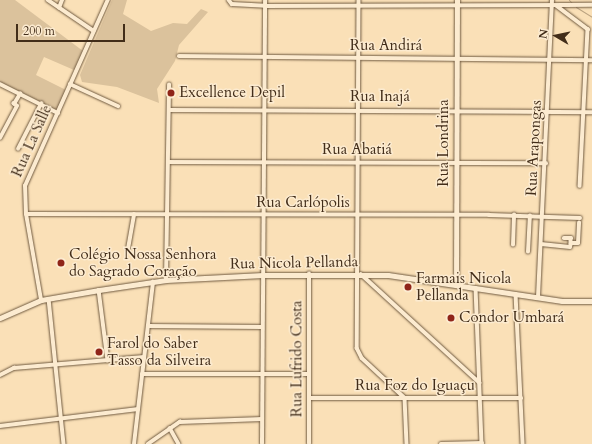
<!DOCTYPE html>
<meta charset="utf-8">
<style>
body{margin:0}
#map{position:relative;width:592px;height:444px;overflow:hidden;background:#fae0b7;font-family:Cardo,serif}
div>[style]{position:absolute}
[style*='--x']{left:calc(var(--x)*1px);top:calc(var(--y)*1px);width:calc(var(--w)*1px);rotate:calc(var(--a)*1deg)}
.green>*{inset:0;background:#dbc29c}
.stream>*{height:1px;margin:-0.5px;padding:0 0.5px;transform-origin:0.5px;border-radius:0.5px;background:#bba381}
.roads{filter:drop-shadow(0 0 1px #705a40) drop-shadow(0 0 1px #705a40)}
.street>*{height:3.5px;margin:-1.75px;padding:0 1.75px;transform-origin:1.75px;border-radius:1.75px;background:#fcebd0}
.secondary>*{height:5px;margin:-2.5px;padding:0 2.5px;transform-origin:2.5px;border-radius:2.5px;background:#fcebd0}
.dots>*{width:11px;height:11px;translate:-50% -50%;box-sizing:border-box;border:2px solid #fcebd0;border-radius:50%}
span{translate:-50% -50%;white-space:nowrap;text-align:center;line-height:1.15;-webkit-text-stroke:3px #fcebd0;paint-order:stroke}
.street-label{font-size:15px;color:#422d19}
.poi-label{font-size:15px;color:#422d19}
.left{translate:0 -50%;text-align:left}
.north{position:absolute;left:536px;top:16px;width:40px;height:40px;-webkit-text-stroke:3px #fcebd0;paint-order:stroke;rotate:279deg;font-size:11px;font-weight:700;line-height:16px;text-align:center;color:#422d19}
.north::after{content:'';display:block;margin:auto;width:14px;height:18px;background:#422d19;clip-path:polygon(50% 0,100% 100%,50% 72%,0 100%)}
.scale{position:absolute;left:16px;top:24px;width:109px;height:18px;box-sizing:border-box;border:2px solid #422d19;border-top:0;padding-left:5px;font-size:12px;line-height:14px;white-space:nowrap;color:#422d19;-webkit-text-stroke:3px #fcebd0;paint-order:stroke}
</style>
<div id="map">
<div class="green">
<i style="clip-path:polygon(0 0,15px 0,83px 51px,74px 70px,44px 57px,36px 75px,66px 90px,57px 110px,0 82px)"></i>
<i style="clip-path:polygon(112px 0,127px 0,123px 14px,151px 31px,173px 23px,187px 24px,201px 9px,208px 12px,179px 45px,175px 61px,157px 89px,159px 103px,117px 87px,82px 82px,80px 75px)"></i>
</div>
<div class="stream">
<i style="--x:569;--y:0;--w:4;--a:45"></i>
<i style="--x:576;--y:7;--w:19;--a:32"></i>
</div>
<div class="roads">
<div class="street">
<i style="--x:48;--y:0;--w:55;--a:34"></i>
<i style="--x:229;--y:0;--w:5;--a:53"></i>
<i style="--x:232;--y:4;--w:33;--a:3"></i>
<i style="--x:265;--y:6;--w:327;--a:-0.2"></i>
<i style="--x:359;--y:0;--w:348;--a:90.3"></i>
<i style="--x:357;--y:348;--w:11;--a:63"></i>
<i style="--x:362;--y:358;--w:59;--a:42.9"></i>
<i style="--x:405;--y:398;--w:46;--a:87.5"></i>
<i style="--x:557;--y:6;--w:39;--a:37"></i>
<i style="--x:588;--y:29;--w:157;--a:92.9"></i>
<i style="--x:59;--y:8;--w:9;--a:-69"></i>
<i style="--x:179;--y:56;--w:413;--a:0.6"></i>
<i style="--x:0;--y:84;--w:65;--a:26.6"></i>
<i style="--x:70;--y:84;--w:53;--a:24.6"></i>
<i style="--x:169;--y:110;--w:423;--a:0.3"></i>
<i style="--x:0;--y:138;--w:36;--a:-62"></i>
<i style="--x:17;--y:106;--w:4;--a:-146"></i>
<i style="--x:14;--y:104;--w:12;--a:-59"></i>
<i style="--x:18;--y:149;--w:51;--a:-62.9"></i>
<i style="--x:168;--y:162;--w:378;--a:0.2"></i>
<i style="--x:26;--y:214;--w:463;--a:0.1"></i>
<i style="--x:489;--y:215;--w:91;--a:1.9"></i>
<i style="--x:564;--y:238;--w:7;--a:0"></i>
<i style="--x:571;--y:238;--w:5;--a:90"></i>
<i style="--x:541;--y:244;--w:29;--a:6"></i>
<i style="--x:570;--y:247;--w:4;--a:-76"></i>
<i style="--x:571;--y:243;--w:7;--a:0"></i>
<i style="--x:578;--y:243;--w:20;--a:-87"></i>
<i style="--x:513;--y:245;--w:30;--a:-88"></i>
<i style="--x:128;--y:249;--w:35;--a:-80"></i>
<i style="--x:528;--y:252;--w:36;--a:-87"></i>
<i style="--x:361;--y:274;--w:161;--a:42.5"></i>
<i style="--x:166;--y:280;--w:195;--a:-89.1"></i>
<i style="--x:476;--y:288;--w:156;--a:87.8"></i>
<i style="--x:99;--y:290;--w:71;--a:82.7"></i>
<i style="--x:516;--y:294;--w:150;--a:87.3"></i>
<i style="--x:538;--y:297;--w:297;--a:-87.3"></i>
<i style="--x:49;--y:299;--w:146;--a:84.1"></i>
<i style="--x:41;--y:300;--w:87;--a:-99.9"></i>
<i style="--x:26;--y:214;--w:28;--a:-92"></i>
<i style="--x:25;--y:186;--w:204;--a:-66"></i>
<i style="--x:148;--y:326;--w:114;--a:0.5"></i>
<i style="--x:142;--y:374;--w:167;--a:0"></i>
<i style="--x:0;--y:375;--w:16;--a:-27"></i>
<i style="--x:14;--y:368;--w:130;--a:-4.8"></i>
<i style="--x:309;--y:398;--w:212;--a:0"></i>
<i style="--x:0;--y:426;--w:139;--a:-7"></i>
<i style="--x:170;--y:428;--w:18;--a:61"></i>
<i style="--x:134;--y:444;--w:163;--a:-83.3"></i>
<i style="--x:148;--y:444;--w:39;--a:-35"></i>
<i style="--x:180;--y:422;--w:82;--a:-2.1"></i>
<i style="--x:262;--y:444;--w:444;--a:-89.6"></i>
<i style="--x:309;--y:444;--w:170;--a:-90"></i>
<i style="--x:441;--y:444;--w:41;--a:-1.4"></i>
</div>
<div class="secondary">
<i style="--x:456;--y:285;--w:285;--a:-89.8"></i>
<i style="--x:0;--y:318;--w:45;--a:-23.7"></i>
<i style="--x:41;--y:300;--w:59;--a:-9.8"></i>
<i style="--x:99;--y:290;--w:68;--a:-8.5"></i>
<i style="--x:166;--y:280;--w:97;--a:-3"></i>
<i style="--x:263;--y:275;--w:125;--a:0"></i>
<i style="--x:388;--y:275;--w:176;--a:8.5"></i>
<i style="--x:562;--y:301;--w:30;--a:0"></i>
</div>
</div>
<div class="dots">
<i style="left:171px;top:93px;background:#8f2418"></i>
<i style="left:61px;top:263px;background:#8f2418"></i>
<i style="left:408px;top:287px;background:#8f2418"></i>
<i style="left:451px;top:318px;background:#8f2418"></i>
<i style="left:99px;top:352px;background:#8f2418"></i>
</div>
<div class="street-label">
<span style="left:386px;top:46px">Rua Andirá</span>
<span style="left:380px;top:97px">Rua Inajá</span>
<span style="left:32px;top:141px;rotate:-66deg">Rua La Salle</span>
<span style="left:444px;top:143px;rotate:-90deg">Rua Londrina</span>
<span style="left:534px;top:148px;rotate:-87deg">Rua Arapongas</span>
<span style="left:357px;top:150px">Rua Abatiá</span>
<span style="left:303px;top:203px">Rua Carlópolis</span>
<span style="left:294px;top:263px;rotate:-1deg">Rua Nicola Pellanda</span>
<span style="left:297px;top:359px;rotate:-90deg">Rua Lufrido Costa</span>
<span style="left:415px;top:386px">Rua Foz do Iguaçu</span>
</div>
<div class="poi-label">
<span class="left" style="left:179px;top:93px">Excellence Depil</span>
<span class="left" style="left:69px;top:263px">Colégio Nossa Senhora<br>do Sagrado Coração</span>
<span class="left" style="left:416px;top:287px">Farmais Nicola<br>Pellanda</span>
<span class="left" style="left:459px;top:318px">Condor Umbará</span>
<span class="left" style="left:107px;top:352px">Farol do Saber<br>Tasso da Silveira</span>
</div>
<div class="north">N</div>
<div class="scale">200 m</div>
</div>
